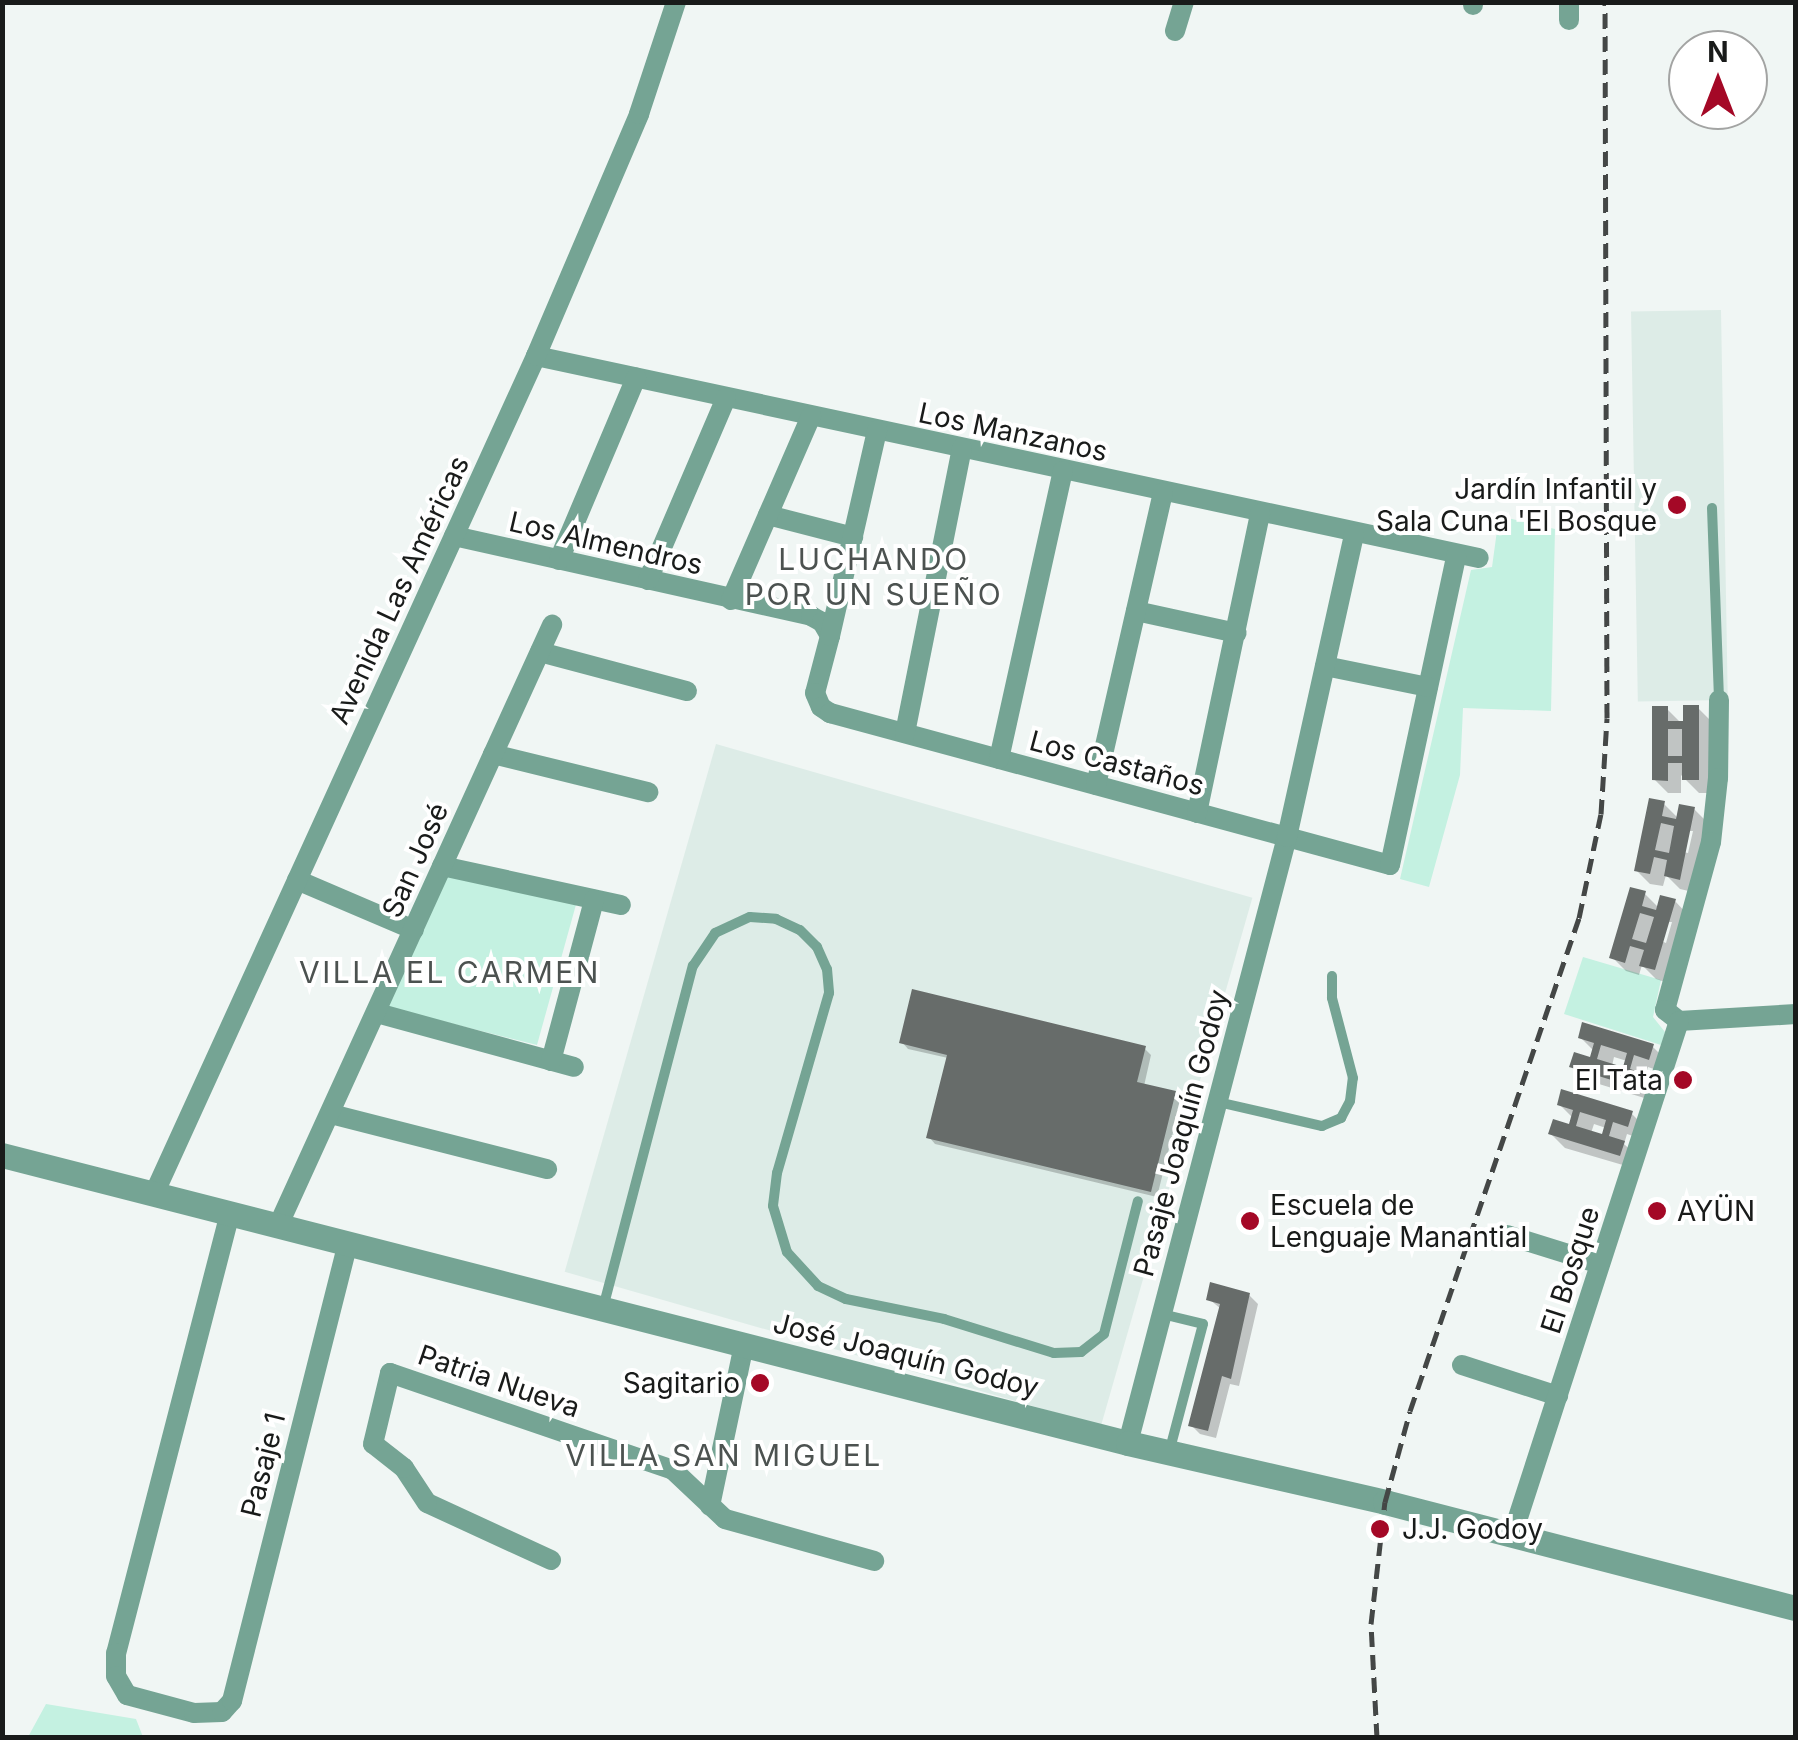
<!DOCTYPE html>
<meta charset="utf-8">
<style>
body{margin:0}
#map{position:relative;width:1798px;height:1740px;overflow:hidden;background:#f0f6f4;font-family:Inter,sans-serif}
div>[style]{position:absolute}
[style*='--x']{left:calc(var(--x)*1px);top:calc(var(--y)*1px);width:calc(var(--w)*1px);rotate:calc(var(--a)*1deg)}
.built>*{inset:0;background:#ddece7;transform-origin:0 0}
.green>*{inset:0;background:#c4f1e1}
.shadow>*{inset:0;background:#0003}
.building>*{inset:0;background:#676c6a}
.service>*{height:10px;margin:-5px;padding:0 5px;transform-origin:5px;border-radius:5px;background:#75a494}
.minor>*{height:20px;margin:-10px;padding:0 10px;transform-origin:10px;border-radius:10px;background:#75a494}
.tertiary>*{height:25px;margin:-12.5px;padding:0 12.5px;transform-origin:12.5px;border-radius:12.5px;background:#75a494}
.rail>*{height:5px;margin-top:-2.5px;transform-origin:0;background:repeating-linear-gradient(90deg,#444746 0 15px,transparent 0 23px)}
.dots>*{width:28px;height:28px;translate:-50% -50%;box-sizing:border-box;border:5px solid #fff;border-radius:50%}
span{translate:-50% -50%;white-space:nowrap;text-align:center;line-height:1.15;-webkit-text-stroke:8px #fff;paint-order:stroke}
.street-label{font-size:28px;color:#191b1a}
.poi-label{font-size:28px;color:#191b1a}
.right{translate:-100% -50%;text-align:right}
.left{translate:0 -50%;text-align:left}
.neighbourhood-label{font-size:30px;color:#4c5250;letter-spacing:2.5px}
.frame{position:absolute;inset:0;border:5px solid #191b1a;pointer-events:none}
.north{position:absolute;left:1668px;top:30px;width:100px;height:100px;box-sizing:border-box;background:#fff;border:2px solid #a3a4a3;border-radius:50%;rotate:0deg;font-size:28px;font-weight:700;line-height:40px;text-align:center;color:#191b1a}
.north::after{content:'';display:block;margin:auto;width:35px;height:45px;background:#a40826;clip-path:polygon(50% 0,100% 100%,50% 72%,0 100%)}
</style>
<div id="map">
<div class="built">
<i style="left:1721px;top:310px;width:390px;height:90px;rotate:89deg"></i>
<i style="left:716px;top:744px;width:558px;height:549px;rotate:16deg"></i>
</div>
<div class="green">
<i style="clip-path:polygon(1499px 516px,1555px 529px,1551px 711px,1463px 708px,1460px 775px,1429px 887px,1400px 879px,1471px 570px,1492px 567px)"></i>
<i style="clip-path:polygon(447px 868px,577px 901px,537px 1045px,386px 1007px)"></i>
<i style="clip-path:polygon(1583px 957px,1661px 980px,1653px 1017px,1665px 1032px,1661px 1045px,1564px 1014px)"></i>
<i style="clip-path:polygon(46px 1704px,136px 1719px,143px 1737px,28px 1737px)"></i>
</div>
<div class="shadow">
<i style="clip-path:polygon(1698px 708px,1712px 722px,1712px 793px,1699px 793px,1681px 775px,1681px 793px,1668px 793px,1654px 779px,1667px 709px,1685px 727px)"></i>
<i style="clip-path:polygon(evenodd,1664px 804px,1679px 819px,1694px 809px,1708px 823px,1693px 892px,1680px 889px,1666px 875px,1663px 886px,1650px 884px,1636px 870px,1664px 804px,1688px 831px,1693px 831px,1688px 853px,1683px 852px,1688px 831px)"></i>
<i style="clip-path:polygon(evenodd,1645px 894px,1659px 908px,1675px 901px,1688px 915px,1668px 983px,1656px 979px,1642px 965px,1639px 975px,1626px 971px,1612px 957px,1645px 894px,1667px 922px,1672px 922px,1666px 943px,1661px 941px,1667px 922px)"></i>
<i style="clip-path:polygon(evenodd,1580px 1037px,1652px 1046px,1666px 1060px,1662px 1072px,1648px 1067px,1645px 1077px,1658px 1090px,1654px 1101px,1586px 1080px,1572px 1067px,1591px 1060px,1594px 1051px,1580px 1037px,1614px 1057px,1627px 1061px,1625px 1070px,1612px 1066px,1614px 1057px)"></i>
<i style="clip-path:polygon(902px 1042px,1145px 1049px,1151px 1055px,1144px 1086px,1174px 1093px,1181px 1100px,1157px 1197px,935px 1144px,929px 1137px,948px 1058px,908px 1049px)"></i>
<i style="clip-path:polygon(evenodd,1559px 1104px,1631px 1113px,1645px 1127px,1642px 1139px,1627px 1134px,1624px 1144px,1637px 1156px,1633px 1168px,1565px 1148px,1551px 1134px,1570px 1127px,1573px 1118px,1559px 1104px,1594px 1124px,1606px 1128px,1604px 1137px,1591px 1133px,1594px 1124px)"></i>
<i style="clip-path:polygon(1249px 1295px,1258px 1304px,1239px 1386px,1230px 1384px,1216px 1438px,1200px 1434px,1191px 1425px,1221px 1309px,1209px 1299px)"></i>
</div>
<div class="building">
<i style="clip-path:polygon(evenodd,1683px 705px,1699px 705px,1699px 780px,1682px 780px,1682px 763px,1668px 763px,1668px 781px,1652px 780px,1652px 706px,1668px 706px,1668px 721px,1683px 721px,1683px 705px,1668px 729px,1682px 729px,1682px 756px,1668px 756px,1668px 729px)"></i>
<i style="clip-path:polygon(evenodd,1649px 798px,1665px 801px,1662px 816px,1676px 819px,1679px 804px,1695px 807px,1680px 880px,1664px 876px,1667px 860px,1654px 857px,1650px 874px,1634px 871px,1649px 798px,1661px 823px,1674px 826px,1669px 853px,1655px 850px,1661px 823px)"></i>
<i style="clip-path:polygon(evenodd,1630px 887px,1646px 891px,1642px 906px,1656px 910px,1660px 895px,1676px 899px,1655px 970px,1639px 966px,1644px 950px,1630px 946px,1625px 963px,1609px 958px,1630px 887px,1640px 913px,1654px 917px,1646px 943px,1632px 939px,1640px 913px)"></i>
<i style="clip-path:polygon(912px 989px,1146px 1046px,1137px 1082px,1176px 1091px,1151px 1192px,926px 1138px,947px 1055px,899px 1043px)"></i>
<i style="clip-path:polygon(evenodd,1582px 1022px,1654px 1044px,1649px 1060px,1634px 1055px,1630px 1069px,1645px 1074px,1641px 1089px,1569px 1067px,1574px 1052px,1590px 1057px,1594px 1043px,1578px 1038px,1582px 1022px,1601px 1045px,1627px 1053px,1623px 1067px,1597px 1059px,1601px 1045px)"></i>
<i style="clip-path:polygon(evenodd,1561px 1089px,1633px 1111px,1628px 1127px,1613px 1122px,1609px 1136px,1625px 1141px,1620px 1156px,1548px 1134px,1553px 1119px,1569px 1124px,1573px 1110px,1557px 1105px,1561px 1089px,1580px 1112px,1606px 1120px,1602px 1134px,1576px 1126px,1580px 1112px)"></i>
<i style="clip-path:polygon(1210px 1282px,1250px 1293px,1231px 1379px,1222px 1376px,1208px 1431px,1188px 1426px,1220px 1304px,1206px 1300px)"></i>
</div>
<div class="service">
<i style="--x:1712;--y:508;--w:192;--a:87.9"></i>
<i style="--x:1218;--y:1102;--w:107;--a:13"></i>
<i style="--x:1322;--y:1126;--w:21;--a:-23"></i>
<i style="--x:1341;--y:1118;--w:19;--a:-62"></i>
<i style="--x:1350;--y:1101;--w:23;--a:-83"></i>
<i style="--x:1353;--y:1078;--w:83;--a:-104.7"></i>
<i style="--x:1332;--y:998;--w:22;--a:-90"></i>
<i style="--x:603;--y:1308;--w:354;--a:-75.3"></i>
<i style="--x:693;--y:966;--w:40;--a:-56"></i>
<i style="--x:715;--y:933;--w:38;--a:-25"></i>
<i style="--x:750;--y:917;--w:26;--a:4"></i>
<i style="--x:776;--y:919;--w:26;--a:25"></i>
<i style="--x:800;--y:930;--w:24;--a:45"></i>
<i style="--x:817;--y:947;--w:24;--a:66"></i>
<i style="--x:827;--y:969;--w:24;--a:85"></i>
<i style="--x:829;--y:993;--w:187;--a:106.1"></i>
<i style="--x:777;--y:1173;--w:33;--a:97"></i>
<i style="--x:773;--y:1206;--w:48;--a:73.1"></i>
<i style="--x:787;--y:1252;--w:46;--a:47.6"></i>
<i style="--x:818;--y:1286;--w:31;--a:25"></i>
<i style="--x:846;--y:1299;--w:100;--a:11.5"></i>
<i style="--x:944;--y:1319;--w:115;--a:17.2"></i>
<i style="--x:1054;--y:1353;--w:27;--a:-2"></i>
<i style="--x:1081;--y:1352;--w:29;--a:-38"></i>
<i style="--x:1104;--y:1334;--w:137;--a:-75.7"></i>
<i style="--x:1162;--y:1314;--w:42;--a:13.7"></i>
<i style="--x:1203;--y:1324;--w:133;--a:104.8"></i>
</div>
<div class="minor">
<i style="--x:1473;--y:2;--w:3;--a:90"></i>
<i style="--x:1569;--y:20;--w:18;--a:-90"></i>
<i style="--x:1175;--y:31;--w:30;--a:-73"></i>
<i style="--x:536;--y:356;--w:964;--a:12.09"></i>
<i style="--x:768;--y:515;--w:88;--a:14.5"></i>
<i style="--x:454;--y:536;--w:366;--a:12.6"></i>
<i style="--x:811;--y:616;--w:13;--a:29"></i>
<i style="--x:822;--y:622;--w:16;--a:60"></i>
<i style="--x:830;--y:636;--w:59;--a:104.7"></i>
<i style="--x:815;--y:693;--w:15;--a:67"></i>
<i style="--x:821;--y:707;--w:11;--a:34"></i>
<i style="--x:830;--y:713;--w:580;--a:15.19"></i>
<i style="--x:1390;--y:865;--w:316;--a:-77.9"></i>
<i style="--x:559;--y:560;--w:198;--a:-67.1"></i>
<i style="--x:648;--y:580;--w:198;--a:-66.8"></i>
<i style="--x:731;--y:600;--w:201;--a:-66.5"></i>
<i style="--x:1136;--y:611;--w:103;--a:12.3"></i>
<i style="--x:830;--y:636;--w:211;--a:-77.1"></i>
<i style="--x:540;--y:652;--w:152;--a:14.9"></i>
<i style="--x:1325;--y:666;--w:105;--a:11.5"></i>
<i style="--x:1719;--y:700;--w:78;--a:90.7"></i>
<i style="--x:1718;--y:778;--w:64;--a:96.2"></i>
<i style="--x:1711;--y:842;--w:174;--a:105.3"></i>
<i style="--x:1665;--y:1010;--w:18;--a:38"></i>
<i style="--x:1679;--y:1021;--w:117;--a:-3.4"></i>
<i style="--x:905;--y:733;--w:290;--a:-78.7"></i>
<i style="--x:493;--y:754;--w:160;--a:13.8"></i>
<i style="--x:999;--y:759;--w:295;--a:-77.5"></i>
<i style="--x:1096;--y:785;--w:300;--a:-77.1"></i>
<i style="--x:1197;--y:813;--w:306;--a:-78.1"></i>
<i style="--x:442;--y:866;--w:183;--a:12.3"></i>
<i style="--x:297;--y:880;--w:127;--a:23.1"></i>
<i style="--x:377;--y:1013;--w:204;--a:15.3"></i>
<i style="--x:551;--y:1061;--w:167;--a:-75"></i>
<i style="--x:331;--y:1114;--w:223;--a:14.3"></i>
<i style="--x:154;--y:1194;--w:921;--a:-65.49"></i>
<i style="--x:536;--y:356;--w:263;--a:-66.9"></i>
<i style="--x:639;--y:114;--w:118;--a:-71.7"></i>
<i style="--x:230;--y:1213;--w:455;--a:104.5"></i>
<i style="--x:116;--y:1653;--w:23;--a:90"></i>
<i style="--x:116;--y:1676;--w:22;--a:60"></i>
<i style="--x:127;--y:1695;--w:69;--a:15"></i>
<i style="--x:194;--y:1713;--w:28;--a:-2"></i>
<i style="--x:222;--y:1712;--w:15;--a:-48"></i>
<i style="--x:232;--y:1701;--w:472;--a:-75.8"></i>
<i style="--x:278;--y:1226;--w:661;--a:-65.49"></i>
<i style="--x:1507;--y:1235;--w:97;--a:17.3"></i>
<i style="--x:1462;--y:1365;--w:101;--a:17.9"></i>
<i style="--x:1128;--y:1443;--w:627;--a:-75.3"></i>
<i style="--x:1287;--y:837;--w:310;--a:-77.5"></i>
<i style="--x:710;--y:1506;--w:165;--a:-78.1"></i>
<i style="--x:1512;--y:1536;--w:541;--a:-72.03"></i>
<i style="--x:551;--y:1560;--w:136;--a:-155.3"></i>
<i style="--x:427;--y:1503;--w:42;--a:-123.3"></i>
<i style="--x:404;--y:1468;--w:39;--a:-142"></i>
<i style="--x:373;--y:1444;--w:73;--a:-76.5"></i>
<i style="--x:390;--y:1373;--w:299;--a:18.9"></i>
<i style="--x:673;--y:1470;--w:71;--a:43.3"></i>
<i style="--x:725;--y:1519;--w:155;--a:15.7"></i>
</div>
<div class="tertiary">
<i style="--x:2;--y:1155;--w:1162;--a:14.35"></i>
<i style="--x:1128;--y:1443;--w:264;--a:12.9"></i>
<i style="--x:1385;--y:1502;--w:424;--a:14.5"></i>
</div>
<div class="rail">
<i style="--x:1377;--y:1738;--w:114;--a:-93"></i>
<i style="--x:1371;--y:1624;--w:123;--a:-83.5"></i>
<i style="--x:1385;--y:1502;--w:94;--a:-74.6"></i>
<i style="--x:1410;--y:1411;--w:521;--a:-71.08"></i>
<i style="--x:1579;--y:918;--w:106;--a:-78.1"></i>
<i style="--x:1601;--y:814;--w:96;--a:-86.4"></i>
<i style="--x:1607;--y:718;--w:716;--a:-90.16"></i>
</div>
<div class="dots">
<i style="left:1677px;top:505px;background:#a40826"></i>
<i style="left:1683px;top:1080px;background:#a40826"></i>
<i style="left:1657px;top:1211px;background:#a40826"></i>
<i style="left:1250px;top:1221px;background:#a40826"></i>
<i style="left:760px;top:1383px;background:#a40826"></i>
<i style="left:1380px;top:1529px;background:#a40826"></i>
</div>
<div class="street-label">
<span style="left:1013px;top:432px;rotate:12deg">Los Manzanos</span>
<span style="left:606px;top:543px;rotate:13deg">Los Almendros</span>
<span style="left:399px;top:590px;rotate:-65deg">Avenida Las Américas</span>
<span style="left:1117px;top:763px;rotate:15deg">Los Castaños</span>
<span style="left:415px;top:860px;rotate:-66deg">San José</span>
<span style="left:1181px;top:1133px;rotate:-75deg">Pasaje Joaquín Godoy</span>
<span style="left:1570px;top:1270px;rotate:-72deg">El Bosque</span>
<span style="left:906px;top:1355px;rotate:14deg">José Joaquín Godoy</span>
<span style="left:499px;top:1381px;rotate:19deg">Patria Nueva</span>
<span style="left:263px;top:1465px;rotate:-76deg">Pasaje 1</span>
</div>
<div class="poi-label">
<span class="right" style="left:1657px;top:505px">Jardín Infantil y<br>Sala Cuna 'El Bosque</span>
<span class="right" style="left:1663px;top:1080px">El Tata</span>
<span class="left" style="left:1270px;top:1221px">Escuela de<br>Lenguaje Manantial</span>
<span class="left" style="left:1677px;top:1211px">AYÜN</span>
<span class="right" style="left:740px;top:1383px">Sagitario</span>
<span class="left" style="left:1402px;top:1529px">J.J. Godoy</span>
</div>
<div class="neighbourhood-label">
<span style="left:874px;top:576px">LUCHANDO<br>POR UN SUEÑO</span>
<span style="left:450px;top:972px">VILLA EL CARMEN</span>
<span style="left:724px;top:1455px">VILLA SAN MIGUEL</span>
</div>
<div class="frame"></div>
<div class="north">N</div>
</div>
